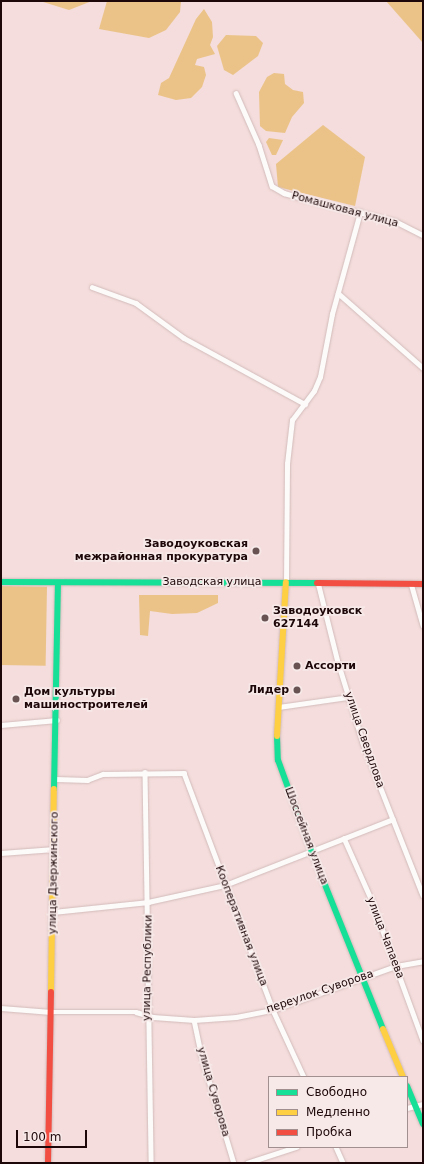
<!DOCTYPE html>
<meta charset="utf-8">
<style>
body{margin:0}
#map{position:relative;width:424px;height:1164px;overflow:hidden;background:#f4dddc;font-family:"DejaVu Sans",sans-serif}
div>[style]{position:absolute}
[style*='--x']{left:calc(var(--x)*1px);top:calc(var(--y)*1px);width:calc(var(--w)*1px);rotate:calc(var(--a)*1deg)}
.green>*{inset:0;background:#ebc388;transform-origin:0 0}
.roads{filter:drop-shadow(0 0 1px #d2bbba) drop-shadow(0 0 1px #d2bbba)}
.street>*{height:4.5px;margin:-2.25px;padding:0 2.25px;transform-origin:2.25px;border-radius:2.25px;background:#fdfafa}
.fast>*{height:6px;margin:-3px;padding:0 3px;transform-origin:3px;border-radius:3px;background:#16e098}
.slow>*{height:6px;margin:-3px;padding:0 3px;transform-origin:3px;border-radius:3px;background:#ffcf43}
.jam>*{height:6px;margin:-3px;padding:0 3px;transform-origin:3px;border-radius:3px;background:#f24e42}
.dots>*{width:11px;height:11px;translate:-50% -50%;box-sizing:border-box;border:2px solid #f7e9e8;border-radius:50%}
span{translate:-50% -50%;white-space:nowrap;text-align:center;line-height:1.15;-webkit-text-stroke:3.5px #f7e9e8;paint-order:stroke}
.street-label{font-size:11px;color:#1d0708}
.poi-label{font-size:11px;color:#1d0708;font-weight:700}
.right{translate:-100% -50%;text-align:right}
.left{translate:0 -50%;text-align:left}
.frame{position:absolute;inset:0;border:2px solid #1d0708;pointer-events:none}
.legend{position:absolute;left:268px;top:1076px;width:140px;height:72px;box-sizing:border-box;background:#f7e9e8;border:1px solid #a08f8e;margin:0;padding:5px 7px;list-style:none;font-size:12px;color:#1d0708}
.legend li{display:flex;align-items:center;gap:8px;height:20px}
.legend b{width:20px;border:1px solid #a08f8e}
.scale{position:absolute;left:16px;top:1130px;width:71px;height:18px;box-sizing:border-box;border:2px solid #1d0708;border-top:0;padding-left:5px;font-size:12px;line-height:14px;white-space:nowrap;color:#1d0708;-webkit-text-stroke:3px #f7e9e8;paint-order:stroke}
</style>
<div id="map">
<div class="green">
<i style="clip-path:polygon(40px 1px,92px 1px,69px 10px)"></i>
<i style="clip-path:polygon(107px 1px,181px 1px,180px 12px,166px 30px,149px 38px,99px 29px)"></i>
<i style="clip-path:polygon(386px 1px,423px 1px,423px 43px)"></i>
<i style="clip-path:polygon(204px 9px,212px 22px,213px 37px,210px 45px,215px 54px,197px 59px,195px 65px,204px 67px,206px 75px,202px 87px,191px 98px,176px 100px,158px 95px,161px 83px,169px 78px,196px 19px)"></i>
<i style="clip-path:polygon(226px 35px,256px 36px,263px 43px,258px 56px,233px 75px,224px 70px,217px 46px)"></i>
<i style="clip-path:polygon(274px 73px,284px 74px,285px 84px,293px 90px,303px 92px,304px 103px,292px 117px,285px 133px,266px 131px,260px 126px,259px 92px,267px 77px)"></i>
<i style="clip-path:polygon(323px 125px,365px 157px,355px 206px,278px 187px,276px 164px)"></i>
<i style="clip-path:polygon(269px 138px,283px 140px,276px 155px,272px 155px,266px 142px)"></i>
<i style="left:1px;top:586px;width:46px;height:79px;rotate:1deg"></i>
<i style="clip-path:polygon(139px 595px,218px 595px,218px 603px,197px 613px,172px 614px,150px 611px,148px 636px,140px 635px)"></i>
</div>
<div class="roads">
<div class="street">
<i style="--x:236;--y:93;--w:57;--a:66.1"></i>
<i style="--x:259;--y:145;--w:43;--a:72.4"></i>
<i style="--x:272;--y:186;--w:14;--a:30"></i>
<i style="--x:284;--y:193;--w:22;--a:16"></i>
<i style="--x:305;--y:199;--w:93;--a:13.7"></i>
<i style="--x:395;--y:221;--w:31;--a:27"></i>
<i style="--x:92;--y:287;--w:47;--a:20"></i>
<i style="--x:136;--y:303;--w:59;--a:36.1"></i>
<i style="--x:184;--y:338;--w:138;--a:28.6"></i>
<i style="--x:338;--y:293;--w:113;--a:41.4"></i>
<i style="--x:286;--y:582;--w:118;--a:-89.5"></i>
<i style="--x:287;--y:464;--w:44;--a:-83.5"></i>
<i style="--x:292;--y:420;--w:36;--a:-53"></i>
<i style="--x:314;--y:391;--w:15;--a:-67"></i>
<i style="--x:320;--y:377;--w:64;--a:-79.2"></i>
<i style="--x:332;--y:314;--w:106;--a:-74.6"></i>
<i style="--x:318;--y:582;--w:82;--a:76"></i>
<i style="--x:338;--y:662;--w:85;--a:72.8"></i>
<i style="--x:363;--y:743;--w:163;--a:68.5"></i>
<i style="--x:411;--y:583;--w:44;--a:74.1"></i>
<i style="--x:279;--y:707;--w:70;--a:-8.2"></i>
<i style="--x:1;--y:725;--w:56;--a:-5.1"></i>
<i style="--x:145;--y:772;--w:391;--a:89.1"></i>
<i style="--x:56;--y:779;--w:31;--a:2"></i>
<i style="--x:87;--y:780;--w:17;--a:-21"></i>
<i style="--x:103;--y:774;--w:81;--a:-0.7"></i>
<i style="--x:184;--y:773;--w:253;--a:69.4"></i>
<i style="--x:273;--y:1010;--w:74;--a:65.2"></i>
<i style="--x:344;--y:838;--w:69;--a:66"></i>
<i style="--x:372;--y:901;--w:148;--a:69.9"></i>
<i style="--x:1;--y:853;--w:53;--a:-4.3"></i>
<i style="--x:53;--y:912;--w:96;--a:-6"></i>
<i style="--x:148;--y:902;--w:79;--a:-12.4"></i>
<i style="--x:225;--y:885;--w:180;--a:-21.4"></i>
<i style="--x:1;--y:1008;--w:50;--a:4.6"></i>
<i style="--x:51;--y:1012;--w:85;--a:0"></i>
<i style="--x:136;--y:1012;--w:18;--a:16"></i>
<i style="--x:153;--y:1017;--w:41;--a:4.2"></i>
<i style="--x:194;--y:1020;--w:42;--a:-4.1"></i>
<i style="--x:236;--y:1017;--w:38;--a:-11"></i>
<i style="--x:273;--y:1010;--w:131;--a:-19.7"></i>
<i style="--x:396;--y:966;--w:27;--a:-10"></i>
<i style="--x:194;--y:1020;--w:35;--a:78"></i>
<i style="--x:201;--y:1054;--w:114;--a:73.2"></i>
<i style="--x:407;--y:1108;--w:16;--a:-14"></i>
<i style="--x:336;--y:1147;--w:17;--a:66"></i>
<i style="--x:247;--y:1163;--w:52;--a:-18.1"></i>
</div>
<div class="fast">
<i style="--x:1;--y:582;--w:316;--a:0.2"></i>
<i style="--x:277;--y:736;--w:24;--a:88"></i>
<i style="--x:278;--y:760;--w:90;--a:70"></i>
<i style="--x:309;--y:845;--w:198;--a:68.1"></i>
<i style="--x:54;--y:789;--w:206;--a:-88.9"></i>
<i style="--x:407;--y:1086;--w:41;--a:67.2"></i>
</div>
<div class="slow">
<i style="--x:277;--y:736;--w:154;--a:-86.7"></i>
<i style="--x:51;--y:992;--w:203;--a:-89.2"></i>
<i style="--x:383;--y:1029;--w:52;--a:67.4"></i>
</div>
<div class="jam">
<i style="--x:317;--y:583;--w:106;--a:0.5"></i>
<i style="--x:48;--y:1163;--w:171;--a:-89"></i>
</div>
</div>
<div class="dots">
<i style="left:256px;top:551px;background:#685252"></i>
<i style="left:265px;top:618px;background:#685252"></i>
<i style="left:297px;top:666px;background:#685252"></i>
<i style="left:297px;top:690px;background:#685252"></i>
<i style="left:16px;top:699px;background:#685252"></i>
</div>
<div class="street-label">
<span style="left:345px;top:210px;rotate:15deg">Ромашковая улица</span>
<span style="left:212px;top:582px">Заводская улица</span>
<span style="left:364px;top:740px;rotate:71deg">улица Свердлова</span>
<span style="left:306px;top:836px;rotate:69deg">Шоссейная улица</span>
<span style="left:54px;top:873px;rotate:-89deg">улица Дзержинского</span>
<span style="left:241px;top:926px;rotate:69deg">Кооперативная улица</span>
<span style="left:385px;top:938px;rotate:69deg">улица Чапаева</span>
<span style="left:148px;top:968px;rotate:-89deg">улица Республики</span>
<span style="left:320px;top:992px;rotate:-19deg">переулок Суворова</span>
<span style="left:213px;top:1092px;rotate:74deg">улица Суворова</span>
</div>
<div class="poi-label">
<span class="right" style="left:248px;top:551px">Заводоуковская<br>межрайонная прокуратура</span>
<span class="left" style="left:273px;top:618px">Заводоуковск<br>627144</span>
<span class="left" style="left:305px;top:666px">Ассорти</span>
<span class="right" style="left:289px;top:690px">Лидер</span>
<span class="left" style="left:24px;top:699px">Дом культуры<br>машиностроителей</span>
</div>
<div class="frame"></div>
<ul class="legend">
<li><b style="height:5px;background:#16e098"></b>Свободно</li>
<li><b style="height:5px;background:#ffcf43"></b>Медленно</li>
<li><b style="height:5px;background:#f24e42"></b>Пробка</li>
</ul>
<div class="scale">100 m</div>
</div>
